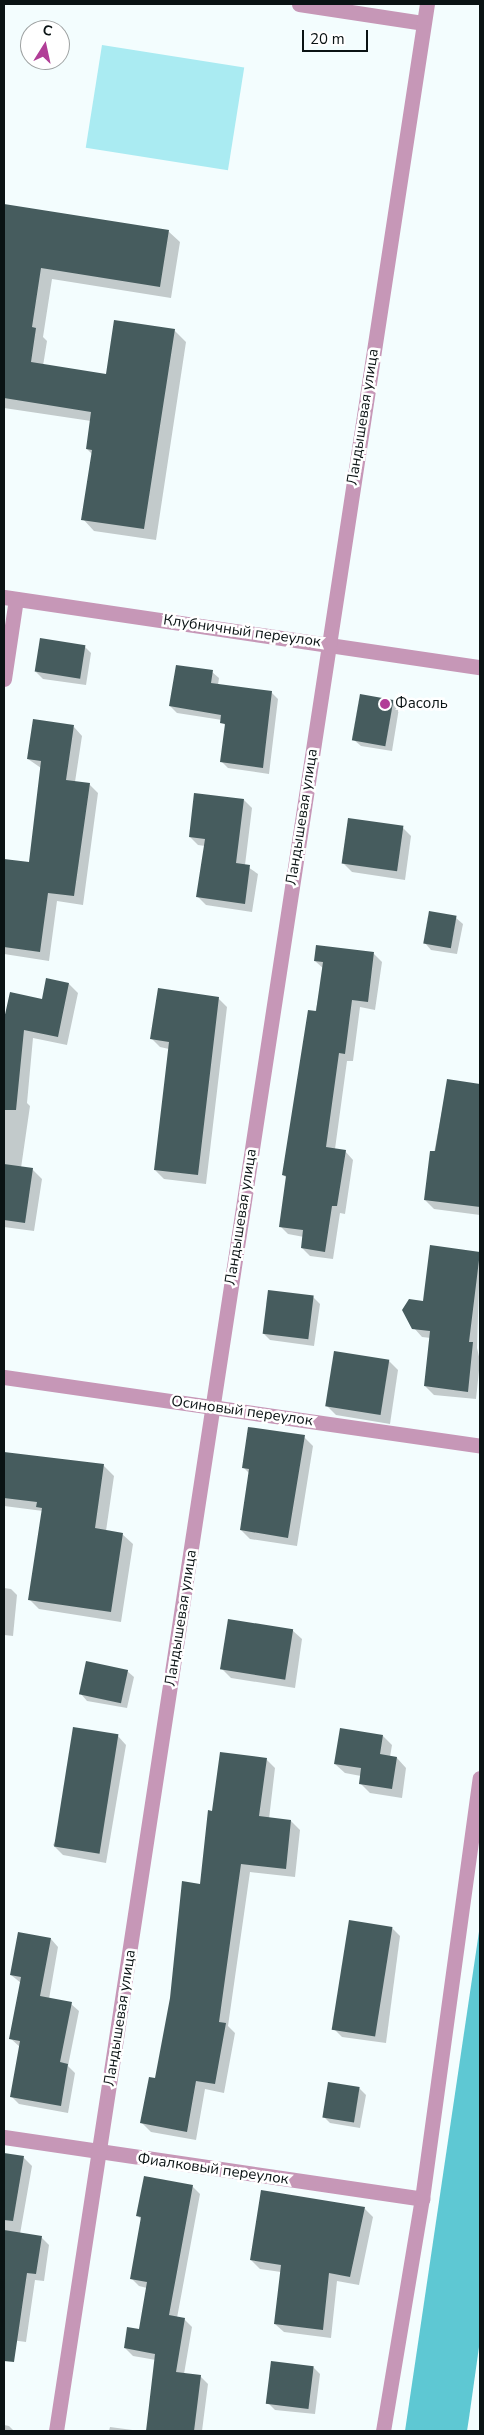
<!DOCTYPE html>
<meta charset="utf-8">
<style>
body{margin:0}
#map{position:relative;width:484px;height:2435px;overflow:hidden;background:#f3fdfe;font-family:"Nunito Sans",sans-serif}
div>[style]{position:absolute}
[style*='--x']{left:calc(var(--x)*1px);top:calc(var(--y)*1px);width:calc(var(--w)*1px);rotate:calc(var(--a)*1deg)}
.green>*{inset:0;background:#aaebf2;transform-origin:0 0}
.forest>*{inset:0;background:#5ec8d3}
.shadow>*{inset:0;background:#0003}
.building>*{inset:0;background:#465c5e;transform-origin:0 0}
.minor>*{height:15px;margin:-7.5px;padding:0 7.5px;transform-origin:7.5px;border-radius:7.5px;background:#c697b7}
.dots>*{width:14px;height:14px;translate:-50% -50%;box-sizing:border-box;border:2px solid #fff;border-radius:50%}
span{translate:-50% -50%;white-space:nowrap;text-align:center;line-height:1.15;-webkit-text-stroke:5px #fff;paint-order:stroke}
.street-label{font-size:15px;color:#0a1314}
.poi-label{font-size:15px;color:#0a1314}
.left{translate:0 -50%;text-align:left}
.frame{position:absolute;inset:0;border:5px solid #0a1314;pointer-events:none}
.north{position:absolute;left:20px;top:20px;width:50px;height:50px;box-sizing:border-box;background:#fff;border:1px solid #9da1a1;border-radius:50%;rotate:10deg;font-size:14px;font-weight:700;line-height:20px;text-align:center;color:#0a1314}
.north::after{content:'';display:block;margin:auto;width:18px;height:22px;background:#b13e97;clip-path:polygon(50% 0,100% 100%,50% 72%,0 100%)}
.scale{position:absolute;left:302px;top:30px;width:66px;height:22px;box-sizing:border-box;border:2px solid #0a1314;border-top:0;padding-left:6px;font-size:15px;line-height:18px;white-space:nowrap;color:#0a1314;-webkit-text-stroke:4px #fff;paint-order:stroke}
</style>
<div id="map">
<div class="green">
<i style="left:102px;top:45px;width:144px;height:104px;rotate:9deg"></i>
</div>
<div class="forest">
<i style="clip-path:polygon(480px 1925px,480px 2340px,469px 2418px,467px 2431px,405px 2431px)"></i>
</div>
<div class="shadow">
<i style="clip-path:polygon(4px 206px,168px 231px,180px 242px,171px 298px,52px 279px,43px 337px,47px 341px,43px 366px,107px 375px,174px 330px,186px 342px,156px 540px,94px 531px,83px 519px,93px 455px,87px 449px,91px 421px,4px 408px,4px 412px)"></i>
<i style="clip-path:polygon(84px 646px,91px 653px,86px 685px,43px 679px,36px 672px)"></i>
<i style="clip-path:polygon(212px 672px,219px 678px,218px 685px,271px 692px,278px 699px,269px 774px,228px 768px,221px 761px,226px 727px,222px 720px,177px 713px,170px 706px)"></i>
<i style="clip-path:polygon(393px 701px,399px 708px,392px 751px,361px 746px,354px 740px)"></i>
<i style="clip-path:polygon(74px 727px,82px 736px,75px 782px,89px 784px,98px 793px,83px 905px,57px 901px,49px 961px,4px 954px,4px 860px,30px 863px,41px 768px,28px 759px)"></i>
<i style="clip-path:polygon(244px 800px,252px 808px,245px 865px,258px 874px,252px 912px,206px 905px,198px 897px,205px 846px,198px 845px,190px 837px)"></i>
<i style="clip-path:polygon(402px 827px,411px 836px,405px 880px,352px 872px,343px 863px)"></i>
<i style="clip-path:polygon(480px 857px,480px 873px,479px 872px)"></i>
<i style="clip-path:polygon(456px 918px,463px 924px,457px 954px,431px 950px,425px 943px)"></i>
<i style="clip-path:polygon(317px 946px,374px 954px,382px 962px,375px 1010px,360px 1007px,353px 1061px,347px 1061px,335px 1149px,345px 1151px,353px 1160px,345px 1214px,340px 1213px,333px 1259px,310px 1256px,302px 1248px,304px 1237px,288px 1234px,280px 1226px,287px 1178px,283px 1175px,324px 969px,315px 961px)"></i>
<i style="clip-path:polygon(47px 979px,69px 984px,78px 993px,67px 1045px,33px 1038px,27px 1103px,30px 1106px,21px 1168px,32px 1169px,42px 1179px,34px 1231px,4px 1227px,4px 1025px,10px 994px,43px 1000px)"></i>
<i style="clip-path:polygon(218px 998px,227px 1007px,206px 1184px,164px 1179px,155px 1170px,169px 1049px,160px 1047px,152px 1039px)"></i>
<i style="clip-path:polygon(448px 1080px,480px 1085px,480px 1215px,434px 1209px,425px 1200px)"></i>
<i style="clip-path:polygon(432px 1247px,480px 1253px,477px 1348px,480px 1361px,476px 1399px,434px 1395px,425px 1386px,431px 1338px,422px 1337px,414px 1328px,424px 1302px)"></i>
<i style="clip-path:polygon(313px 1297px,320px 1304px,314px 1346px,270px 1340px,263px 1333px)"></i>
<i style="clip-path:polygon(389px 1361px,398px 1370px,390px 1424px,336px 1415px,327px 1406px)"></i>
<i style="clip-path:polygon(304px 1437px,313px 1446px,297px 1546px,250px 1539px,241px 1530px,250px 1474px,244px 1468px)"></i>
<i style="clip-path:polygon(4px 1453px,103px 1465px,114px 1476px,106px 1531px,122px 1534px,133px 1544px,121px 1622px,39px 1609px,29px 1599px,43px 1511px,4px 1506px)"></i>
<i style="clip-path:polygon(4px 1588px,11px 1589px,17px 1595px,13px 1636px,4px 1635px)"></i>
<i style="clip-path:polygon(292px 1630px,302px 1639px,295px 1688px,231px 1678px,222px 1669px)"></i>
<i style="clip-path:polygon(127px 1671px,134px 1677px,127px 1708px,87px 1701px,81px 1694px)"></i>
<i style="clip-path:polygon(117px 1735px,126px 1745px,106px 1863px,63px 1855px,53px 1845px)"></i>
<i style="clip-path:polygon(383px 1736px,392px 1745px,390px 1757px,397px 1758px,406px 1768px,402px 1798px,370px 1793px,360px 1783px,361px 1776px,345px 1773px,335px 1764px)"></i>
<i style="clip-path:polygon(266px 1759px,275px 1768px,269px 1819px,291px 1821px,300px 1830px,295px 1877px,250px 1872px,228px 2026px,235px 2033px,224px 2093px,205px 2089px,196px 2140px,151px 2132px,142px 2123px,156px 2080px,201px 1885px,213px 1812px)"></i>
<i style="clip-path:polygon(392px 1928px,400px 1936px,386px 2043px,342px 2037px,334px 2029px)"></i>
<i style="clip-path:polygon(51px 1939px,58px 1947px,49px 1999px,71px 2004px,79px 2011px,68px 2066px,75px 2073px,68px 2113px,19px 2104px,12px 2097px,20px 2047px,10px 2038px,21px 1983px,11px 1975px)"></i>
<i style="clip-path:polygon(359px 2088px,366px 2095px,360px 2128px,330px 2123px,324px 2117px)"></i>
<i style="clip-path:polygon(4px 2154px,24px 2158px,32px 2166px,20px 2234px,41px 2237px,49px 2245px,44px 2281px,35px 2280px,26px 2342px,4px 2339px)"></i>
<i style="clip-path:polygon(192px 2186px,200px 2194px,177px 2318px,184px 2319px,192px 2327px,184px 2374px,200px 2376px,208px 2384px,202px 2431px,147px 2431px,156px 2360px,133px 2356px,125px 2348px,140px 2331px,147px 2288px,139px 2286px,131px 2278px,142px 2220px,138px 2216px)"></i>
<i style="clip-path:polygon(364px 2208px,373px 2217px,359px 2285px,337px 2281px,331px 2338px,284px 2332px,275px 2324px,281px 2272px,260px 2269px,251px 2260px)"></i>
<i style="clip-path:polygon(313px 2367px,320px 2374px,315px 2414px,275px 2410px,268px 2403px)"></i>
<i style="clip-path:polygon(4px 2425px,9px 2426px,14px 2431px,4px 2431px)"></i>
<i style="clip-path:polygon(110px 2427px,140px 2431px,109px 2431px)"></i>
</div>
<div class="building">
<i style="clip-path:polygon(4px 204px,169px 230px,160px 287px,41px 268px,32px 327px,36px 328px,31px 362px,106px 374px,114px 320px,175px 329px,144px 529px,81px 520px,92px 450px,86px 449px,91px 412px,4px 398px)"></i>
<i style="left:40px;top:638px;width:46px;height:34px;rotate:9deg"></i>
<i style="clip-path:polygon(176px 665px,213px 670px,211px 683px,272px 691px,263px 768px,220px 762px,225px 724px,220px 723px,221px 715px,169px 706px)"></i>
<i style="left:360px;top:694px;width:34px;height:47px;rotate:10deg"></i>
<i style="clip-path:polygon(33px 719px,74px 725px,66px 780px,90px 783px,74px 896px,48px 893px,40px 952px,4px 947px,4px 859px,29px 862px,41px 761px,27px 759px)"></i>
<i style="clip-path:polygon(194px 793px,244px 799px,236px 863px,250px 865px,245px 904px,196px 897px,205px 839px,189px 837px)"></i>
<i style="left:348px;top:818px;width:56px;height:46px;rotate:8deg"></i>
<i style="left:429px;top:911px;width:28px;height:33px;rotate:10deg"></i>
<i style="clip-path:polygon(316px 945px,374px 952px,368px 1002px,352px 1000px,345px 1054px,339px 1053px,326px 1147px,346px 1150px,337px 1206px,332px 1206px,325px 1252px,301px 1248px,303px 1230px,279px 1227px,286px 1176px,282px 1175px,308px 1010px,316px 1011px,323px 962px,314px 961px)"></i>
<i style="clip-path:polygon(46px 978px,69px 983px,58px 1037px,24px 1030px,16px 1110px,4px 1110px,4px 1019px,10px 992px,42px 999px)"></i>
<i style="clip-path:polygon(158px 988px,219px 997px,198px 1175px,154px 1170px,169px 1042px,150px 1039px)"></i>
<i style="clip-path:polygon(447px 1079px,480px 1084px,480px 1207px,424px 1200px,430px 1151px,435px 1151px)"></i>
<i style="clip-path:polygon(4px 1164px,33px 1168px,25px 1223px,4px 1220px)"></i>
<i style="clip-path:polygon(430px 1245px,480px 1252px,469px 1342px,473px 1342px,468px 1392px,424px 1386px,430px 1331px,412px 1329px,402px 1310px,409px 1299px,423px 1301px)"></i>
<i style="left:268px;top:1290px;width:46px;height:44px;rotate:7deg"></i>
<i style="left:334px;top:1351px;width:56px;height:56px;rotate:9deg"></i>
<i style="clip-path:polygon(248px 1427px,305px 1435px,288px 1538px,240px 1530px,249px 1469px,242px 1468px)"></i>
<i style="clip-path:polygon(4px 1452px,104px 1464px,95px 1528px,123px 1533px,111px 1612px,28px 1600px,42px 1508px,36px 1507px,37px 1502px,4px 1498px)"></i>
<i style="left:228px;top:1619px;width:66px;height:51px;rotate:9deg"></i>
<i style="left:86px;top:1661px;width:43px;height:34px;rotate:12deg"></i>
<i style="left:73px;top:1727px;width:46px;height:121px;rotate:9deg"></i>
<i style="clip-path:polygon(340px 1728px,383px 1735px,380px 1754px,397px 1757px,392px 1789px,359px 1784px,361px 1768px,334px 1764px)"></i>
<i style="clip-path:polygon(220px 1752px,267px 1758px,259px 1816px,291px 1820px,286px 1869px,241px 1864px,219px 2022px,226px 2023px,215px 2084px,196px 2081px,187px 2132px,140px 2123px,149px 2077px,155px 2078px,170px 1998px,182px 1881px,200px 1884px,208px 1810px,212px 1811px)"></i>
<i style="left:349px;top:1920px;width:44px;height:111px;rotate:9deg"></i>
<i style="clip-path:polygon(18px 1932px,51px 1938px,40px 1996px,72px 2002px,60px 2062px,68px 2064px,61px 2106px,10px 2097px,20px 2041px,9px 2039px,21px 1977px,10px 1975px)"></i>
<i style="left:328px;top:2082px;width:32px;height:36px;rotate:9deg"></i>
<i style="clip-path:polygon(4px 2153px,24px 2156px,13px 2221px,4px 2220px)"></i>
<i style="clip-path:polygon(144px 2176px,193px 2185px,169px 2315px,185px 2318px,176px 2372px,201px 2375px,194px 2431px,146px 2431px,155px 2354px,124px 2348px,127px 2327px,139px 2329px,147px 2282px,130px 2279px,141px 2217px,136px 2216px)"></i>
<i style="clip-path:polygon(261px 2190px,365px 2207px,350px 2277px,329px 2273px,323px 2330px,274px 2324px,281px 2265px,250px 2260px)"></i>
<i style="clip-path:polygon(4px 2230px,42px 2236px,36px 2274px,27px 2273px,14px 2362px,4px 2361px)"></i>
<i style="left:271px;top:2361px;width:43px;height:43px;rotate:7deg"></i>
</div>
<div class="minor">
<i style="--x:299;--y:4;--w:125;--a:8.7"></i>
<i style="--x:4;--y:597;--w:481;--a:8.4"></i>
<i style="--x:4;--y:679;--w:81;--a:-81.5"></i>
<i style="--x:4;--y:1377;--w:481;--a:8.2"></i>
<i style="--x:4;--y:2137;--w:423;--a:8.4"></i>
<i style="--x:56;--y:2431;--w:2455;--a:-81.31"></i>
<i style="--x:383;--y:2431;--w:235;--a:-80.5"></i>
<i style="--x:422;--y:2199;--w:425;--a:-82.2"></i>
</div>
<div class="dots">
<i style="left:385px;top:704px;background:#b13e97"></i>
</div>
<div class="street-label">
<span style="left:363px;top:417px;rotate:-81deg">Ландышевая улица</span>
<span style="left:242px;top:631px;rotate:8deg">Клубничный переулок</span>
<span style="left:302px;top:817px;rotate:-81deg">Ландышевая улица</span>
<span style="left:241px;top:1217px;rotate:-81deg">Ландышевая улица</span>
<span style="left:242px;top:1411px;rotate:8deg">Осиновый переулок</span>
<span style="left:181px;top:1618px;rotate:-81deg">Ландышевая улица</span>
<span style="left:120px;top:2018px;rotate:-81deg">Ландышевая улица</span>
<span style="left:213px;top:2169px;rotate:8deg">Фиалковый переулок</span>
</div>
<div class="poi-label">
<span class="left" style="left:395px;top:704px">Фасоль</span>
</div>
<div class="frame"></div>
<div class="north">С</div>
<div class="scale">20 m</div>
</div>
